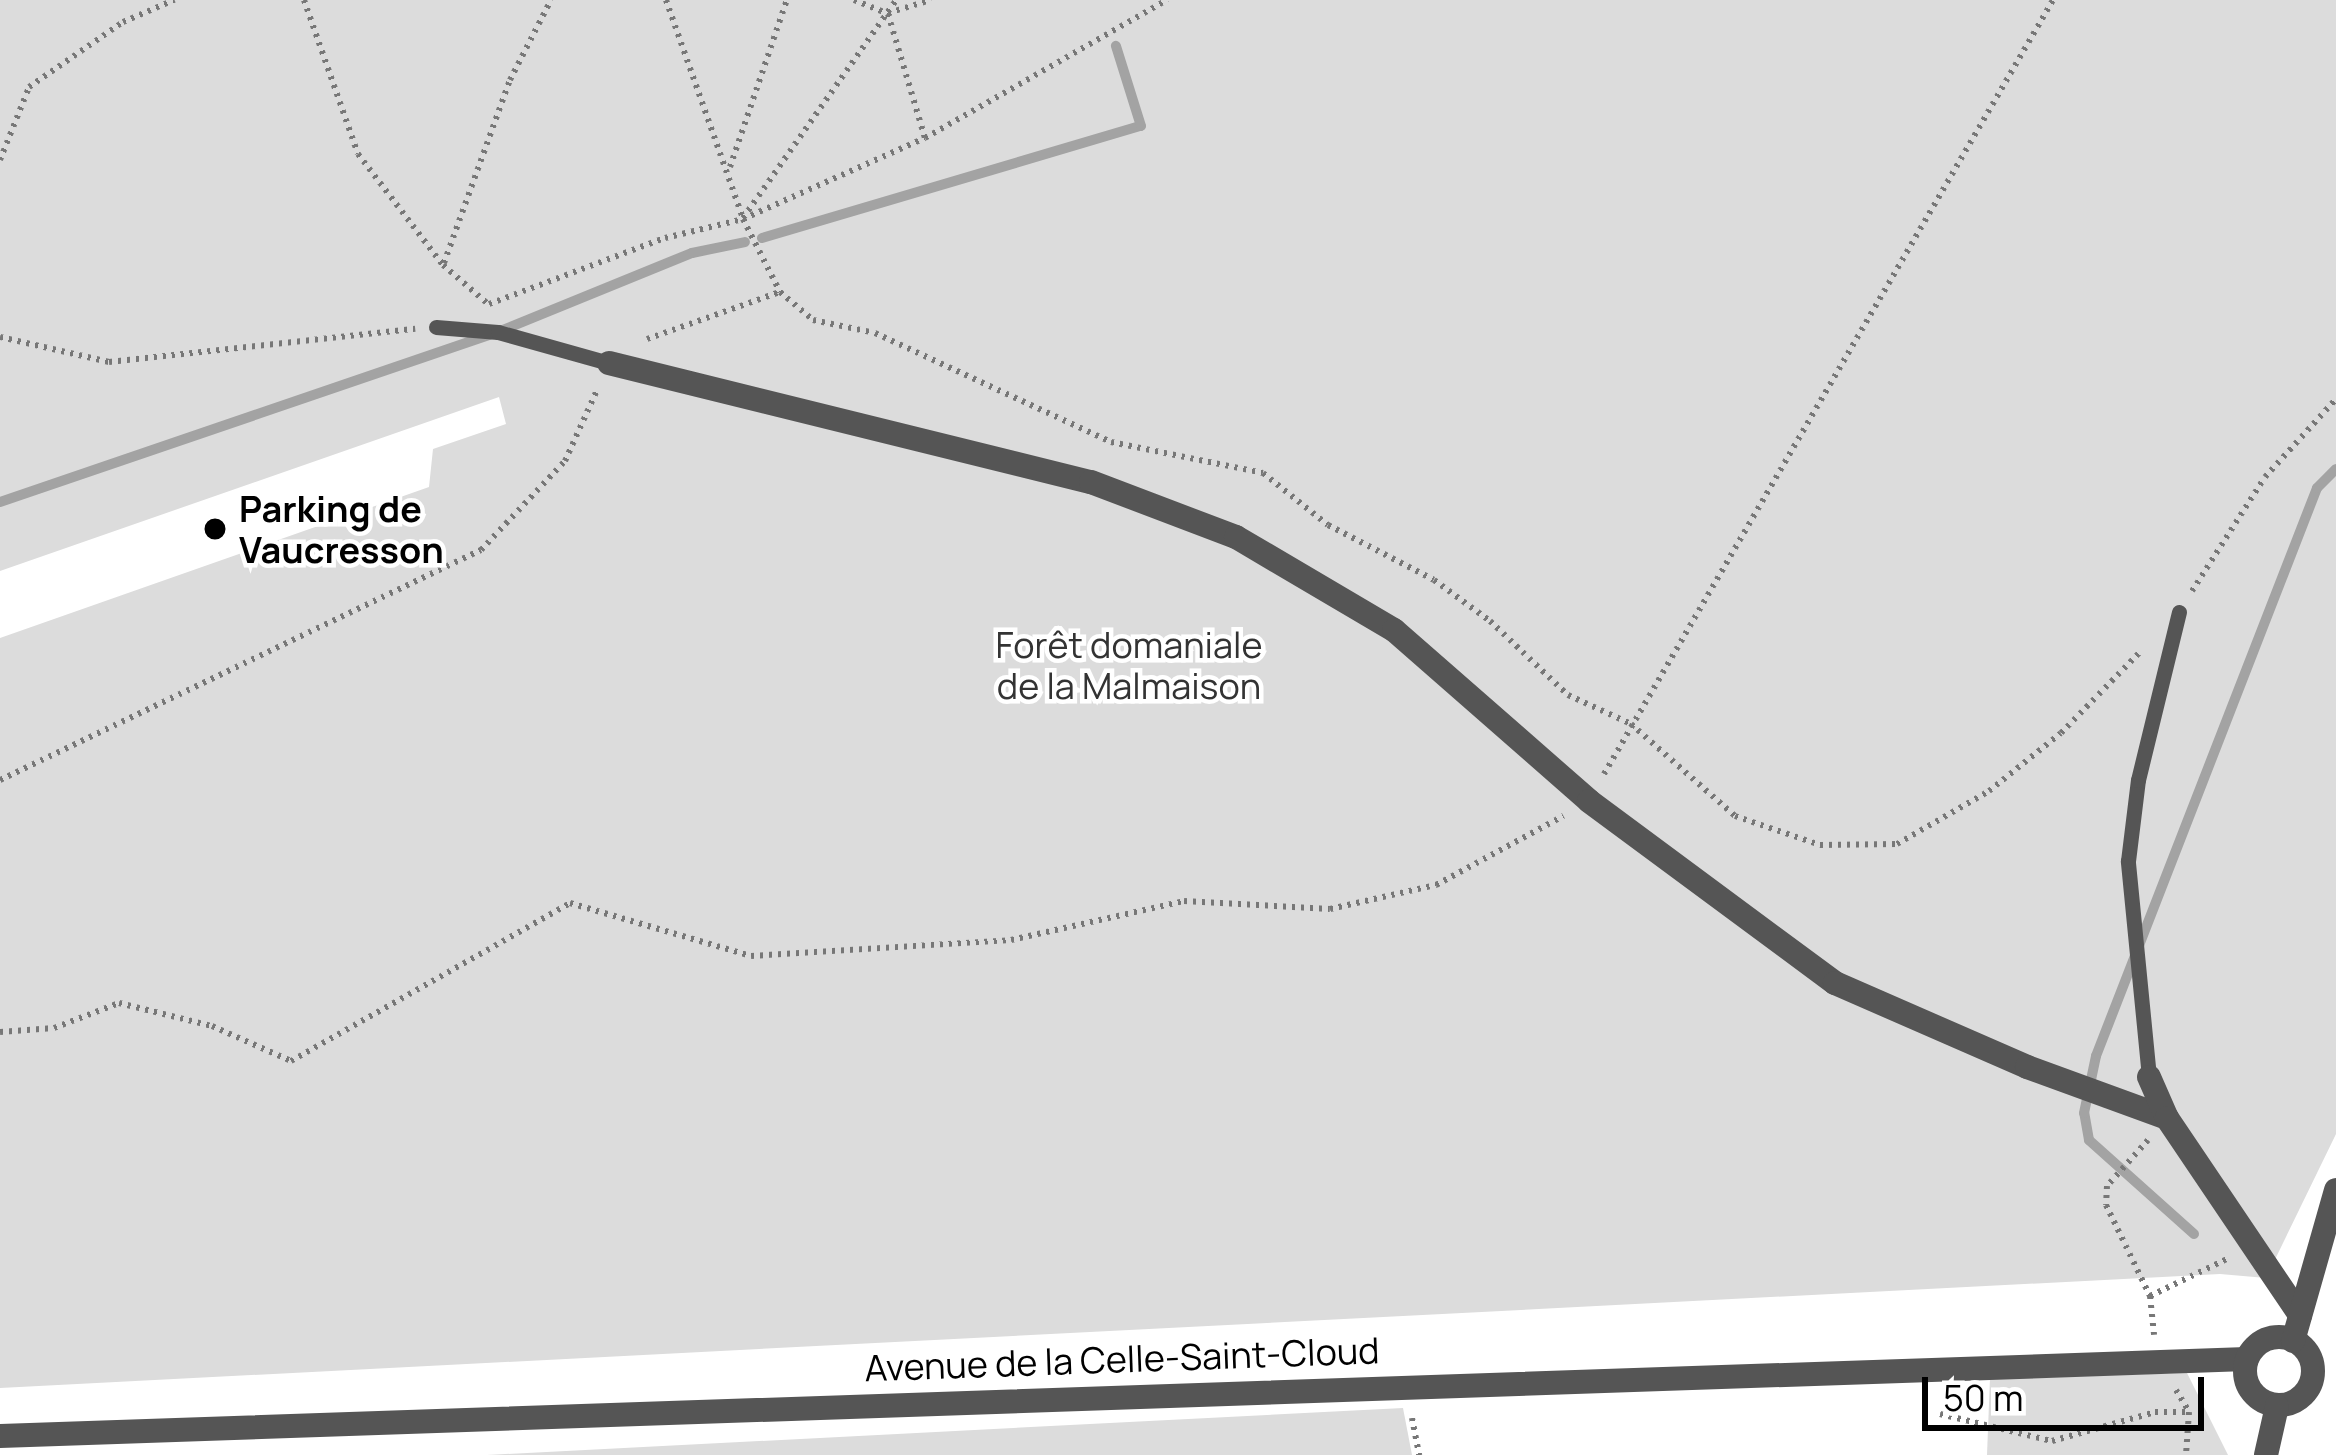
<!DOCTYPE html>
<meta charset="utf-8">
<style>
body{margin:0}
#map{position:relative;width:2336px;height:1455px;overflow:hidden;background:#fff;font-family:Manrope,sans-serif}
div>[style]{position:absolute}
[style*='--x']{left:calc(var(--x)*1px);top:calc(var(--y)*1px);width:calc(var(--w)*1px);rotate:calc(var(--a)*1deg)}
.green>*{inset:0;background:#dcdcdc}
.stream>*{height:10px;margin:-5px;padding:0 5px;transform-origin:5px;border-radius:5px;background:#a3a3a3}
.path>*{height:6px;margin-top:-3px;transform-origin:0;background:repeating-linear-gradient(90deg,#777 0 3px,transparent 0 9px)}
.service>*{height:15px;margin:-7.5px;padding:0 7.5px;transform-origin:7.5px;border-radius:7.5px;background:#555}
.minor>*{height:24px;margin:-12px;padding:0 12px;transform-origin:12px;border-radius:12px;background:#555}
.tertiary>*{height:24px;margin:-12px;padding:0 12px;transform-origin:12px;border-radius:12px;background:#555}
.tertiary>.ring{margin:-12px;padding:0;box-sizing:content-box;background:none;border:24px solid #555;border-radius:50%}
.dots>*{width:33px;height:33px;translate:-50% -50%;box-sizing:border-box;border:6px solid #fff;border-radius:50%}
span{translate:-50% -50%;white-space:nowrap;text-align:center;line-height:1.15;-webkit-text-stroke:9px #fff;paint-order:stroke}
.poi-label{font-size:36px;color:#000;font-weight:700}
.left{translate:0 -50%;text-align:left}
.park-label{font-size:36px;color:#333}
.street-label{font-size:36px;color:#000}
.scale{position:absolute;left:1922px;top:1377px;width:282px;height:54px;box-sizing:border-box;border:6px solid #000;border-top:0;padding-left:15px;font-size:36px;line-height:42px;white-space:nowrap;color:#000;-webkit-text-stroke:9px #fff;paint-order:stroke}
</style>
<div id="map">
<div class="green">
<i style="clip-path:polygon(0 0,2336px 0,2336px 1134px,2266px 1278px,2220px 1274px,0 1388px,0 638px,429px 487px,433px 449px,506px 424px,499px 397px,0 571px)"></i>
<i style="clip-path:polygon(2187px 1373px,2228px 1455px,1987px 1455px,1990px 1378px)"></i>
<i style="clip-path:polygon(1403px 1408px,1412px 1455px,487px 1455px)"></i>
</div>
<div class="stream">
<i style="--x:762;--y:238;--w:395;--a:-16.5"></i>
<i style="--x:1141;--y:126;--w:84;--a:-107.4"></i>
<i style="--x:0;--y:502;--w:526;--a:-18.85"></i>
<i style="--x:498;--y:332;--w:209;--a:-22.2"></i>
<i style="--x:692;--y:253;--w:54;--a:-11.7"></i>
<i style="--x:2194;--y:1234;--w:141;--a:-138.2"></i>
<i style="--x:2089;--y:1140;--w:27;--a:-100"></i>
<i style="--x:2084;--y:1113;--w:58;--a:-78.1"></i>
<i style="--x:2096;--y:1056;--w:609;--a:-68.74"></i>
<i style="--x:2317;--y:488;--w:27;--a:-45"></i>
</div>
<div class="path">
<i style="--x:304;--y:0;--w:163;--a:70.7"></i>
<i style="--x:358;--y:154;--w:140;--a:52.6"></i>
<i style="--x:443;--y:265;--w:60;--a:40.9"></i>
<i style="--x:666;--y:0;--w:232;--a:70.6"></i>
<i style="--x:743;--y:219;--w:82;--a:63.1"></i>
<i style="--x:780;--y:292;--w:43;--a:40.3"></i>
<i style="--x:813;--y:320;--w:63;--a:11.8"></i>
<i style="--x:875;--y:333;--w:260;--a:24.8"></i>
<i style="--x:1111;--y:442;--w:155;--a:11.5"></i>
<i style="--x:1263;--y:473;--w:83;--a:38.7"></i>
<i style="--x:1328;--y:525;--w:119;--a:27.4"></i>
<i style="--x:1434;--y:580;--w:69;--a:36.2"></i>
<i style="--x:1490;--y:621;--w:108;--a:43.5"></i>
<i style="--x:1568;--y:695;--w:69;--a:24.7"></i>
<i style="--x:1631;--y:724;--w:139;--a:41.5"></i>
<i style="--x:1735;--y:816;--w:90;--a:18.8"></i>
<i style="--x:1820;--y:845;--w:77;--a:-0.7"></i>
<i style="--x:1897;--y:844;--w:106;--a:-29.9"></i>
<i style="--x:1989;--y:791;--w:92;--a:-38.9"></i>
<i style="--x:2061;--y:733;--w:115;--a:-45.7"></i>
<i style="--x:854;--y:0;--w:37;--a:22"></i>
<i style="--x:888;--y:14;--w:129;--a:73.4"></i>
<i style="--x:888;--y:13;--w:45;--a:-16.8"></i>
<i style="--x:0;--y:160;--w:79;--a:-68.3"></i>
<i style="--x:29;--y:87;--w:114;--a:-34.7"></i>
<i style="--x:123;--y:22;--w:56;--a:-23.3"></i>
<i style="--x:730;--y:167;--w:176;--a:-71.2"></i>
<i style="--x:743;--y:218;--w:266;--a:-54.9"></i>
<i style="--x:444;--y:263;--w:195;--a:-70.2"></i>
<i style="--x:510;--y:80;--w:90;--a:-62.9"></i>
<i style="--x:489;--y:304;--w:188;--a:-20.6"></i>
<i style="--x:665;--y:238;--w:80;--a:-13.7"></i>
<i style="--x:743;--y:219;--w:199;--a:-24"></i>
<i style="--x:925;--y:138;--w:279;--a:-29.7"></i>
<i style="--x:0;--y:337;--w:112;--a:12.9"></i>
<i style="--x:109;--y:362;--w:308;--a:-6.2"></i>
<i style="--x:647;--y:339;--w:141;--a:-19.5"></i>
<i style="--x:2192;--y:591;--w:135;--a:-57.4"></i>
<i style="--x:2265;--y:477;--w:105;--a:-47.7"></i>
<i style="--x:1604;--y:774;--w:895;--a:-59.88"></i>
<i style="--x:0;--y:780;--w:533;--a:-25.56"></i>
<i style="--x:481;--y:550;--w:122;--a:-46.7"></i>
<i style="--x:565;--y:461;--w:80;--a:-65.7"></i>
<i style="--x:0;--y:1032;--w:54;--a:-4.2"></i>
<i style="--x:54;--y:1028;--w:70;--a:-21"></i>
<i style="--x:119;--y:1003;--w:96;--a:13.9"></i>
<i style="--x:212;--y:1026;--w:86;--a:23.9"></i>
<i style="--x:291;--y:1061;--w:321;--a:-29.5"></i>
<i style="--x:570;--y:903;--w:189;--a:16.3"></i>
<i style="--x:751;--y:956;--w:260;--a:-3.5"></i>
<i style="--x:1011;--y:940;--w:177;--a:-12.7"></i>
<i style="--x:1184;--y:901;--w:146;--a:3.1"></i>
<i style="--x:1330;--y:909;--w:109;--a:-12.8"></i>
<i style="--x:1436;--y:885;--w:145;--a:-28.5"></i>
<i style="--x:2148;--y:1140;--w:62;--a:131.7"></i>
<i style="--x:2107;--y:1186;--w:19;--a:93"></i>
<i style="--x:2106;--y:1205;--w:101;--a:64.2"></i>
<i style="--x:2150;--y:1296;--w:39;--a:84"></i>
<i style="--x:2150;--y:1296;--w:85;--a:-25.7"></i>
<i style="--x:2176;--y:1390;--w:26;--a:59"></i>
<i style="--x:2189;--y:1412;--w:43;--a:94"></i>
<i style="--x:1940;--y:1414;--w:115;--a:13.6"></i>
<i style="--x:2052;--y:1441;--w:107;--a:-15.7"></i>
<i style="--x:2155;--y:1412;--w:32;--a:0"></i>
<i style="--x:1412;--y:1418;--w:38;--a:79"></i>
</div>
<div class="service">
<i style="--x:436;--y:327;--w:62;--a:4.6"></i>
<i style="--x:498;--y:332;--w:115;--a:15.6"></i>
<i style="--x:2149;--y:1077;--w:217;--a:-95.6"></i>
<i style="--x:2128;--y:861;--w:82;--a:-83"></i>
<i style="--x:2138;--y:780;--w:173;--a:-76.3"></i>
</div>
<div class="minor">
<i style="--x:609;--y:363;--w:496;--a:13.9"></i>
<i style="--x:1091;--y:482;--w:155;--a:20.8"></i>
<i style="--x:1236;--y:537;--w:183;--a:30.5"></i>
<i style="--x:1394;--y:630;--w:259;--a:41.2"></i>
<i style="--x:1589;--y:801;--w:306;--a:36.5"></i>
<i style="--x:1835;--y:983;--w:210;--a:23.6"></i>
<i style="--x:2027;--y:1067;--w:149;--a:20"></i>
<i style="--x:2149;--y:1077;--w:45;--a:66.3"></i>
<i style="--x:2167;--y:1118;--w:238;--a:56"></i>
<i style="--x:0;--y:1436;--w:2248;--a:-1.96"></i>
</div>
<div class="tertiary">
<i class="ring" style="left:2245px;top:1337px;width:44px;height:44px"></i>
<i style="--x:2293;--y:1341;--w:157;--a:-74.1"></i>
<i style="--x:2266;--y:1455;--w:50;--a:-77.3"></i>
</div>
<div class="dots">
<i style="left:215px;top:529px;background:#000"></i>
</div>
<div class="poi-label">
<span class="left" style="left:239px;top:529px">Parking de<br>Vaucresson</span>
</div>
<div class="park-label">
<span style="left:1129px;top:665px">Forêt domaniale<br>de la Malmaison</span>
</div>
<div class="street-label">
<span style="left:1122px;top:1359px;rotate:-2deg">Avenue de la Celle-Saint-Cloud</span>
</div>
<div class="scale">50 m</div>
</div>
